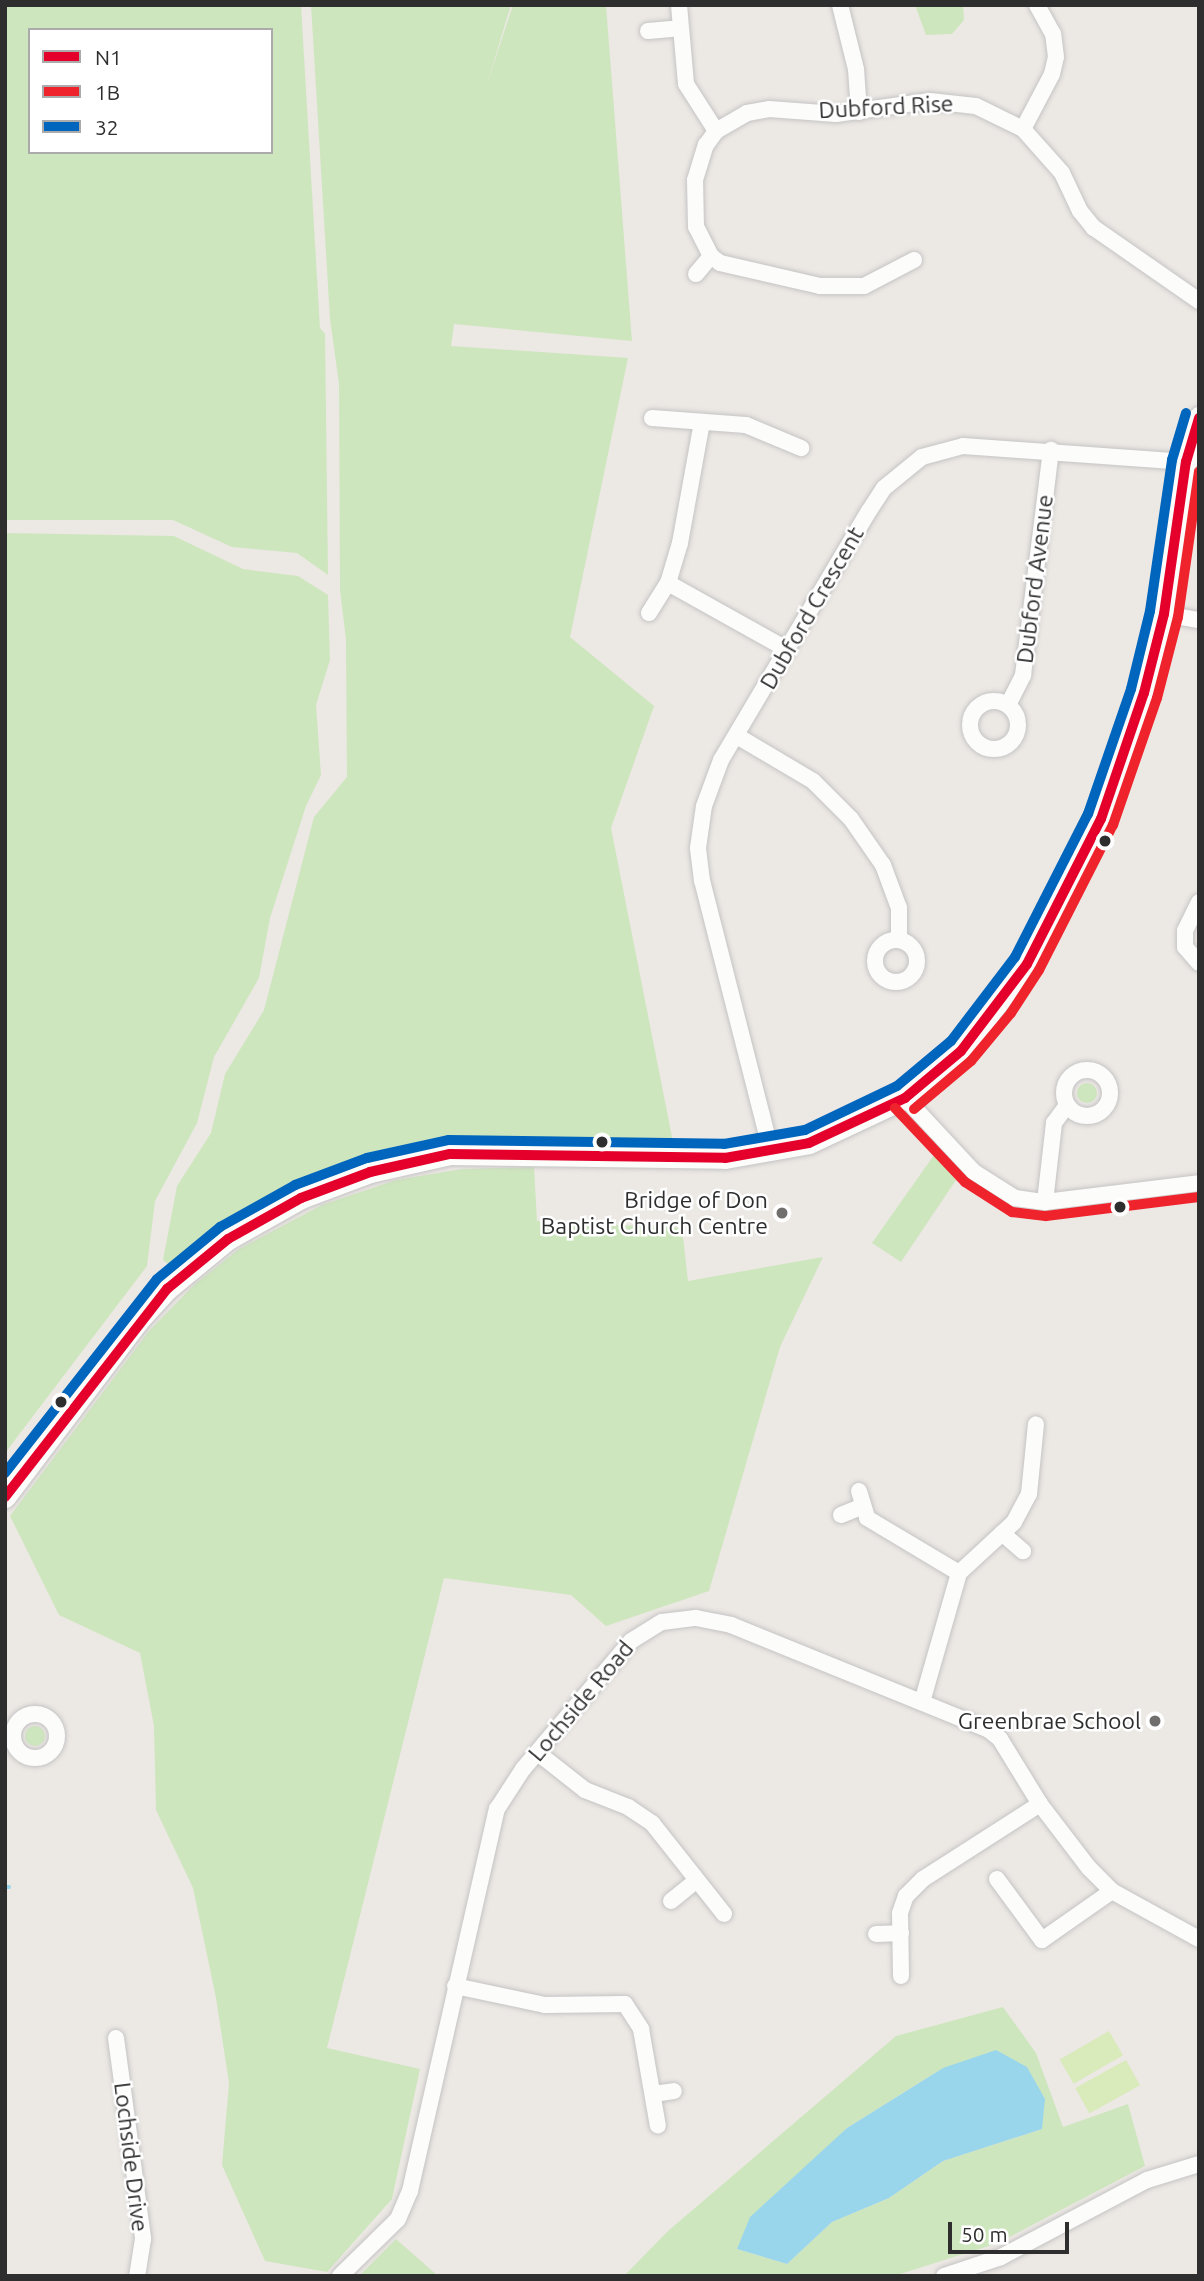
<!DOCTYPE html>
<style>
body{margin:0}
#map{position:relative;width:1204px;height:2281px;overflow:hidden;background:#ece8e4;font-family:Ubuntu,sans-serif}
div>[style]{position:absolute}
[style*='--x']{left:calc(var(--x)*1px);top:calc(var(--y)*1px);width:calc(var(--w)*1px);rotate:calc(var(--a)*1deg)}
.green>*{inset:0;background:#cee6be}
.round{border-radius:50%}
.pitch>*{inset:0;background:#d9eabb;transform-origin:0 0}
.water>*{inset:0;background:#99d6ec}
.stream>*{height:4.5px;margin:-2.25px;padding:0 2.25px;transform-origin:2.25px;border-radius:2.25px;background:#99d6ec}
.roads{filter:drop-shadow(0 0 2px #c5c4c5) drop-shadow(0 0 2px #c5c4c5)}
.minor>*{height:16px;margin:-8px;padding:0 8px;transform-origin:8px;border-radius:8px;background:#fcfcfb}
.minor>.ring{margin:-8px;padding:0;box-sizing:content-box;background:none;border:16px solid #fcfcfb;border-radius:50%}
.tertiary>*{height:21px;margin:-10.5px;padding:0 10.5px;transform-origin:10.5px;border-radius:10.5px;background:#fcfcfb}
.bus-1>*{height:10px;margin:-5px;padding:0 5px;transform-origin:5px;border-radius:5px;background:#e4002b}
.bus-2>*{height:10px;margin:-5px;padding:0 5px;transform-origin:5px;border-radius:5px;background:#ee232c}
.bus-3>*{height:10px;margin:-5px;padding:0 5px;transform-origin:5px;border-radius:5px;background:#0065bd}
.dots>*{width:19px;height:19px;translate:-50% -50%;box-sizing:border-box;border:4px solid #fff;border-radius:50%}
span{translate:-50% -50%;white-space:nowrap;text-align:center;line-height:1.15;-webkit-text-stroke:5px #fff;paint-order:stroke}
.street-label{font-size:23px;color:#2e2e2e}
.poi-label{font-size:23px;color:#2e2e2e}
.right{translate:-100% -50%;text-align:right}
.frame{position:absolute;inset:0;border:7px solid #2e2e2e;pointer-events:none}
.legend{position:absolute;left:28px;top:28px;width:245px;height:126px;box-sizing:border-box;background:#fff;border:2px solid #ababab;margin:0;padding:9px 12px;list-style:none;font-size:21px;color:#2e2e2e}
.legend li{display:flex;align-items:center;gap:14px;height:35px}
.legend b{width:35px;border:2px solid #ababab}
.scale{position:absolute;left:948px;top:2222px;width:121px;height:32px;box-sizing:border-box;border:4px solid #2e2e2e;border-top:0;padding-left:9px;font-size:21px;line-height:24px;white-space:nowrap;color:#2e2e2e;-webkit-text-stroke:5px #fff;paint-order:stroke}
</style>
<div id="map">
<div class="green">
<i style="clip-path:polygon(evenodd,5px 5px,301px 5px,320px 328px,325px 334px,328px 575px,297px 553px,232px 547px,173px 520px,5px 520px,5px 5px,30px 30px,271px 30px,271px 152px,30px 152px,30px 30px)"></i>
<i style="clip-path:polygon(311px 5px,511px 5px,487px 84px,513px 5px,606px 5px,632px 341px,454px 324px,451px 346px,628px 358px,570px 637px,654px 706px,611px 828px,673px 1142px,509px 1136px,424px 1140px,300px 1180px,253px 1206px,171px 1266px,163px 1260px,177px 1186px,211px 1133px,225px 1074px,264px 1010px,314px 817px,347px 777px,346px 640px,340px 590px,339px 384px,330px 319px)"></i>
<i style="clip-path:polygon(915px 5px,963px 5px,964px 20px,952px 34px,926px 35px)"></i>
<i style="clip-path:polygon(5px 533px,174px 536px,243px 569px,298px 576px,328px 595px,330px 660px,316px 705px,321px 775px,306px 806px,270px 918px,259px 978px,214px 1057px,197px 1123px,155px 1201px,147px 1266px,5px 1453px)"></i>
<i class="round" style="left:1077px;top:1083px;width:20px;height:20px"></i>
<i style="clip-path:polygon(934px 1155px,956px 1180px,901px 1262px,872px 1243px)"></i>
<i style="clip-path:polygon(534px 1167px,537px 1221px,682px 1228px,688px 1281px,823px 1257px,780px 1347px,709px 1591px,606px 1626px,571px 1595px,444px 1578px,327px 2048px,420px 2069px,392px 2199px,327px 2272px,265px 2261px,222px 2165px,229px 2083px,216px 1998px,193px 1888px,156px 1810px,154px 1726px,140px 1653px,59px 1615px,10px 1516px,149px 1331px,195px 1284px,239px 1249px,322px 1205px,396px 1180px,462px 1169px)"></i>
<i class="round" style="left:25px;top:1726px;width:20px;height:20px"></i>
<i style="clip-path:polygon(evenodd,1003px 2007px,1036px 2053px,1063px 2127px,1128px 2104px,1145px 2166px,998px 2243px,894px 2276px,624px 2276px,668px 2231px,896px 2036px,1003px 2007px,943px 2068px,1042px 2129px,943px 2161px,889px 2198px,832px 2222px,787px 2264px,737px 2249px,847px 2128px,943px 2068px)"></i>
<i style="clip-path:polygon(396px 2239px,438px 2276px,359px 2276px)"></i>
</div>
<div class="pitch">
<i style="left:1109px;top:2031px;width:28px;height:57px;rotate:60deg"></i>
<i style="left:1126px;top:2060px;width:29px;height:58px;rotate:61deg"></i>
</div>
<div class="water">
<i style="clip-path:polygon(996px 2050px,1027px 2067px,1045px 2099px,1042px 2129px,943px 2161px,889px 2198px,832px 2222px,787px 2264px,737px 2249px,750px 2217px,847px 2128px,943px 2068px)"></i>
</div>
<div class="stream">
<i style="--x:5;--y:1887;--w:4;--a:0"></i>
</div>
<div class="roads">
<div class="minor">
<i style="--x:679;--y:5;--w:79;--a:84.9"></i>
<i style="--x:686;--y:84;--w:56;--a:57.4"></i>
<i style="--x:840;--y:5;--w:66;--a:76"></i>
<i style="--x:856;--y:69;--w:43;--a:86"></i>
<i style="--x:648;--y:31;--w:32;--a:-5"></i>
<i style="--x:1023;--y:129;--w:62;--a:-62.2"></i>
<i style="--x:1052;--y:74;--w:17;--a:-77"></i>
<i style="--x:1056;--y:57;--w:23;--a:-97"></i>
<i style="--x:1053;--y:34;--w:33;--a:-119"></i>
<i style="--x:914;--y:260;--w:56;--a:152.5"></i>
<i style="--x:864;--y:286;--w:44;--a:180"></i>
<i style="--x:820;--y:286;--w:103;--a:-167"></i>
<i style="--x:720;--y:263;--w:11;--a:-142"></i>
<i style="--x:711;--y:256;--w:33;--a:-117"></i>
<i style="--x:696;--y:227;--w:47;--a:-91.2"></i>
<i style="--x:695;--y:180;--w:37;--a:-73"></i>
<i style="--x:706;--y:145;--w:17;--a:-54"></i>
<i style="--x:716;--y:131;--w:36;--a:-30"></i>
<i style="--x:747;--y:113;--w:22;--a:-10"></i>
<i style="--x:769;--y:109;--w:67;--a:4.3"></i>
<i style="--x:836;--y:114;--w:95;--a:-7.9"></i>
<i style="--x:930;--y:101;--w:46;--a:6.2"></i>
<i style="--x:976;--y:106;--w:52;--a:26.1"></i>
<i style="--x:1023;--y:129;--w:59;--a:48.4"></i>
<i style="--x:1062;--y:173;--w:42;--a:64.7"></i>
<i style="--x:1080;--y:211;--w:22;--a:51"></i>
<i style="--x:1094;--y:228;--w:128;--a:34.8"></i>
<i style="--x:696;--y:274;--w:23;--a:-50"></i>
<i style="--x:652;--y:418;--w:94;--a:4.3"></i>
<i style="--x:746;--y:425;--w:60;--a:22.7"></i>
<i style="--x:668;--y:583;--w:137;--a:29.2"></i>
<i style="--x:649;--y:613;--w:36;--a:-58"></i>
<i style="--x:668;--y:583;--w:42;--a:-73.3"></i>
<i style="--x:680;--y:543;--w:123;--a:-79.7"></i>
<i style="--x:1164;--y:614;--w:36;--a:10"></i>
<i class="ring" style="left:970px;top:701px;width:32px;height:32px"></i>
<i style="--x:1008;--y:705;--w:34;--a:-63"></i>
<i style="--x:1023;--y:675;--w:227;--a:-82.9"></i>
<i style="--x:737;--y:736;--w:88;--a:30.6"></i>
<i style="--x:813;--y:781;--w:54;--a:45"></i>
<i style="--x:851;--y:819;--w:56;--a:55.2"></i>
<i style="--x:883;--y:865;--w:46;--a:69.6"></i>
<i style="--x:899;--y:908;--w:32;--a:90"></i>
<i style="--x:1199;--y:902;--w:32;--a:116"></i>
<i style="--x:1185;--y:931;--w:16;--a:90"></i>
<i style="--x:1185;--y:947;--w:21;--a:49"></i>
<i class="ring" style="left:875px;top:940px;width:26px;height:26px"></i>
<i class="ring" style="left:1064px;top:1070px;width:30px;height:30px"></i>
<i style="--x:905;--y:1098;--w:101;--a:47"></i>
<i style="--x:974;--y:1172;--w:49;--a:32.4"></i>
<i style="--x:1015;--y:1198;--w:30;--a:8"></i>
<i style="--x:1045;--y:1202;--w:155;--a:-7"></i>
<i style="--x:771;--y:1151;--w:279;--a:-104.3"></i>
<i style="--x:702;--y:881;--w:33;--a:-97"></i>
<i style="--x:698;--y:848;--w:42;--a:-81.9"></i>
<i style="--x:704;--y:806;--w:49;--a:-69.7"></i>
<i style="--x:721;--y:760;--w:290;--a:-59.3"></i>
<i style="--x:869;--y:511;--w:27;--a:-57"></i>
<i style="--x:884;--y:488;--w:49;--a:-39.2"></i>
<i style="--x:922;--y:457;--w:42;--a:-15"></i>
<i style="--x:963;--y:446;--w:224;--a:4.1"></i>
<i style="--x:1045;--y:1202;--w:80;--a:-83.5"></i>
<i style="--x:1054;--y:1123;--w:22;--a:-54"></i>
<i style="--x:859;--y:1491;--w:28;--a:73"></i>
<i style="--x:867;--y:1518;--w:107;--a:30.9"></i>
<i style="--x:841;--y:1515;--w:24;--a:-22"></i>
<i style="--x:1002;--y:1533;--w:28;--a:41"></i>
<i style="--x:922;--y:1702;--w:134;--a:-74"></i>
<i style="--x:959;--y:1573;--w:75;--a:-42.8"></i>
<i style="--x:1014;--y:1522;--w:32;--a:-62"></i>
<i style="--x:1029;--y:1494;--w:70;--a:-84.3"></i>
<i class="ring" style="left:13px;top:1714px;width:28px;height:28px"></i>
<i style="--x:538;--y:1753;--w:60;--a:38.2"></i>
<i style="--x:585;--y:1790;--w:46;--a:21.6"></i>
<i style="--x:628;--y:1807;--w:29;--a:34"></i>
<i style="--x:652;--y:1823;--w:116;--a:51.6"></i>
<i style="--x:997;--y:1879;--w:76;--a:53.6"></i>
<i style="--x:1042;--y:1940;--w:85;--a:-35"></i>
<i style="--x:671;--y:1901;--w:32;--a:-39"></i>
<i style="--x:876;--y:1934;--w:25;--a:-2"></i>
<i style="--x:901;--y:1976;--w:63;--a:-90.9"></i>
<i style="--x:900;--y:1913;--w:18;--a:-71"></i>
<i style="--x:906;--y:1896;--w:24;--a:-45"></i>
<i style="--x:923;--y:1879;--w:139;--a:-32.7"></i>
<i style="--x:455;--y:1986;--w:92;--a:11.9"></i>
<i style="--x:545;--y:2005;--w:80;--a:-0.7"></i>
<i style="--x:625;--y:2004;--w:30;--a:57"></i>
<i style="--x:641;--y:2029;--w:98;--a:80.1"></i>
<i style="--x:116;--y:2038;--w:203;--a:82.3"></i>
<i style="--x:143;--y:2239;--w:37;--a:99"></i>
<i style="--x:653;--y:2094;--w:21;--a:-8"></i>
<i style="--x:340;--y:2276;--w:81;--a:-44.5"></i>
<i style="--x:398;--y:2219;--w:30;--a:-67"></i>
<i style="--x:410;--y:2191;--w:392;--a:-77.2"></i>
<i style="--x:497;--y:1809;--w:48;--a:-57"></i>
<i style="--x:523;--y:1769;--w:167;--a:-49.8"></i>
<i style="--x:631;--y:1641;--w:36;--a:-32"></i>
<i style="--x:662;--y:1622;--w:34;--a:-7"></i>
<i style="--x:696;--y:1618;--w:36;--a:11"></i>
<i style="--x:731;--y:1625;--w:279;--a:22.1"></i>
<i style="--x:989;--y:1730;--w:14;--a:39"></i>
<i style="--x:1000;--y:1739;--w:76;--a:58.4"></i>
<i style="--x:1040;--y:1804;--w:81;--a:52.6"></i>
<i style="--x:1089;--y:1868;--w:33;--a:45"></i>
<i style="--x:1112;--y:1891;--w:99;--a:28.9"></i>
<i style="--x:944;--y:2276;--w:60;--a:-18.4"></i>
<i style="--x:1001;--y:2257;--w:165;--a:-27.8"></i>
<i style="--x:1147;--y:2180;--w:54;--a:-17.1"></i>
</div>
<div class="tertiary">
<i style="--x:5;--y:1497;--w:221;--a:-52.9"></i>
<i style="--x:138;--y:1321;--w:43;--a:-47.8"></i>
<i style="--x:167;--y:1289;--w:79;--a:-39.3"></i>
<i style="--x:228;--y:1239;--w:84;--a:-29.3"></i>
<i style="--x:301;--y:1198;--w:74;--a:-20.6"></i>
<i style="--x:370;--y:1172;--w:82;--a:-12.7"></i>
<i style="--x:450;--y:1154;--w:275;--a:0.8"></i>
<i style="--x:725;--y:1158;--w:85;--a:-10.1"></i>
<i style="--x:809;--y:1143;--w:106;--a:-25.1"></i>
<i style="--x:905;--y:1098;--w:73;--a:-40"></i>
<i style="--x:961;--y:1051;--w:109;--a:-52.8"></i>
<i style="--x:1027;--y:964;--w:163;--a:-63"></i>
<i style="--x:1101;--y:819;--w:133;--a:-71.2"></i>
<i style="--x:1144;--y:693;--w:81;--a:-75.8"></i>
<i style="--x:1164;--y:614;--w:154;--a:-81.8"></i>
<i style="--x:1186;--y:462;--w:47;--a:-73.9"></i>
</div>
</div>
<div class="bus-1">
<i style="--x:5;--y:1497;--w:264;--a:-52.1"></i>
<i style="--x:167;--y:1289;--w:79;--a:-39.3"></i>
<i style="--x:228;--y:1239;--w:84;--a:-29.3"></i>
<i style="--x:301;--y:1198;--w:74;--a:-20.6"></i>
<i style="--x:370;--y:1172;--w:82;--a:-12.7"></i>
<i style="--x:450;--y:1154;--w:275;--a:0.8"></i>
<i style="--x:725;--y:1158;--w:85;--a:-10.1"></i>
<i style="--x:809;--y:1143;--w:106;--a:-25.1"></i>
<i style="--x:905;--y:1098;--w:73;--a:-40"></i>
<i style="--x:961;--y:1051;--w:109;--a:-52.8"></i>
<i style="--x:1027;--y:964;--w:163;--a:-63"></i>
<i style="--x:1101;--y:819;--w:133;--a:-71.2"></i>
<i style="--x:1144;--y:693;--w:81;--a:-75.8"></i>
<i style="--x:1164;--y:614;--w:154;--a:-81.8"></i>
<i style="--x:1186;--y:462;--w:46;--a:-73.5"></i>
</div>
<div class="bus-2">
<i style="--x:895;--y:1108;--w:102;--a:46.6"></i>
<i style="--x:965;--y:1182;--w:56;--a:32.6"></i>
<i style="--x:1012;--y:1212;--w:34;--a:7"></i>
<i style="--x:1046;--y:1216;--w:154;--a:-7.1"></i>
<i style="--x:914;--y:1109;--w:75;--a:-40.1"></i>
<i style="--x:971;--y:1061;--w:62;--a:-50.2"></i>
<i style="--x:1011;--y:1013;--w:51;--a:-56.9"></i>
<i style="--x:1039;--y:970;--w:163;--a:-63"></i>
<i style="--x:1113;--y:825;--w:134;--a:-70.9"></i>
<i style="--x:1157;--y:698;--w:84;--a:-75.5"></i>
<i style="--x:1178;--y:617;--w:147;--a:-81.8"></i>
</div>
<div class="bus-3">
<i style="--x:5;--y:1473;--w:246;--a:-51.9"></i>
<i style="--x:157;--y:1279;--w:82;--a:-39.5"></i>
<i style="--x:220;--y:1227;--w:86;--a:-29.2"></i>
<i style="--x:295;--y:1185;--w:77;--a:-20.6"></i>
<i style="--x:367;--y:1158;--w:84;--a:-12.4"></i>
<i style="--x:449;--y:1140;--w:275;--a:0.8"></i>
<i style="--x:724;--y:1144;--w:82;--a:-9.8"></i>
<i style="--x:805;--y:1130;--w:102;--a:-25.6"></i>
<i style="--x:897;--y:1086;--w:70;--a:-39.8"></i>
<i style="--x:951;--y:1041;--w:106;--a:-52.7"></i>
<i style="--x:1015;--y:957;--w:161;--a:-63"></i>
<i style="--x:1088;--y:814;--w:132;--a:-71"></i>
<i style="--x:1131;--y:689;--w:80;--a:-76.3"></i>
<i style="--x:1150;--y:611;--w:153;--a:-81.7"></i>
<i style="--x:1172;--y:460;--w:49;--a:-73.4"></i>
</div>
<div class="dots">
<i style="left:1105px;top:841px;background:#2e2e2e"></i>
<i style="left:602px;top:1142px;background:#2e2e2e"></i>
<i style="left:1120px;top:1207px;background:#2e2e2e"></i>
<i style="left:782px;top:1213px;background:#706f6e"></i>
<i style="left:61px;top:1402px;background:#2e2e2e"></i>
<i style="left:1155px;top:1721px;background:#706f6e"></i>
</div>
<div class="street-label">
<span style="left:886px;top:107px;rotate:-3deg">Dubford Rise</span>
<span style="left:1035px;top:579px;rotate:-83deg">Dubford Avenue</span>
<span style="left:812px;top:608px;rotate:-60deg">Dubford Crescent</span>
<span style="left:581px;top:1701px;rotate:-50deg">Lochside Road</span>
<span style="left:131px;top:2157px;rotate:83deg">Lochside Drive</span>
</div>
<div class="poi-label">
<span class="right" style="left:768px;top:1213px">Bridge of Don<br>Baptist Church Centre</span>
<span class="right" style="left:1141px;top:1721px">Greenbrae School</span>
</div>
<div class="frame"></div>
<ul class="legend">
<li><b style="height:9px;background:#e4002b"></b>N1</li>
<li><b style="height:9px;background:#ee232c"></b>1B</li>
<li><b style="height:9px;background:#0065bd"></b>32</li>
</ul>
<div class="scale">50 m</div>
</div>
